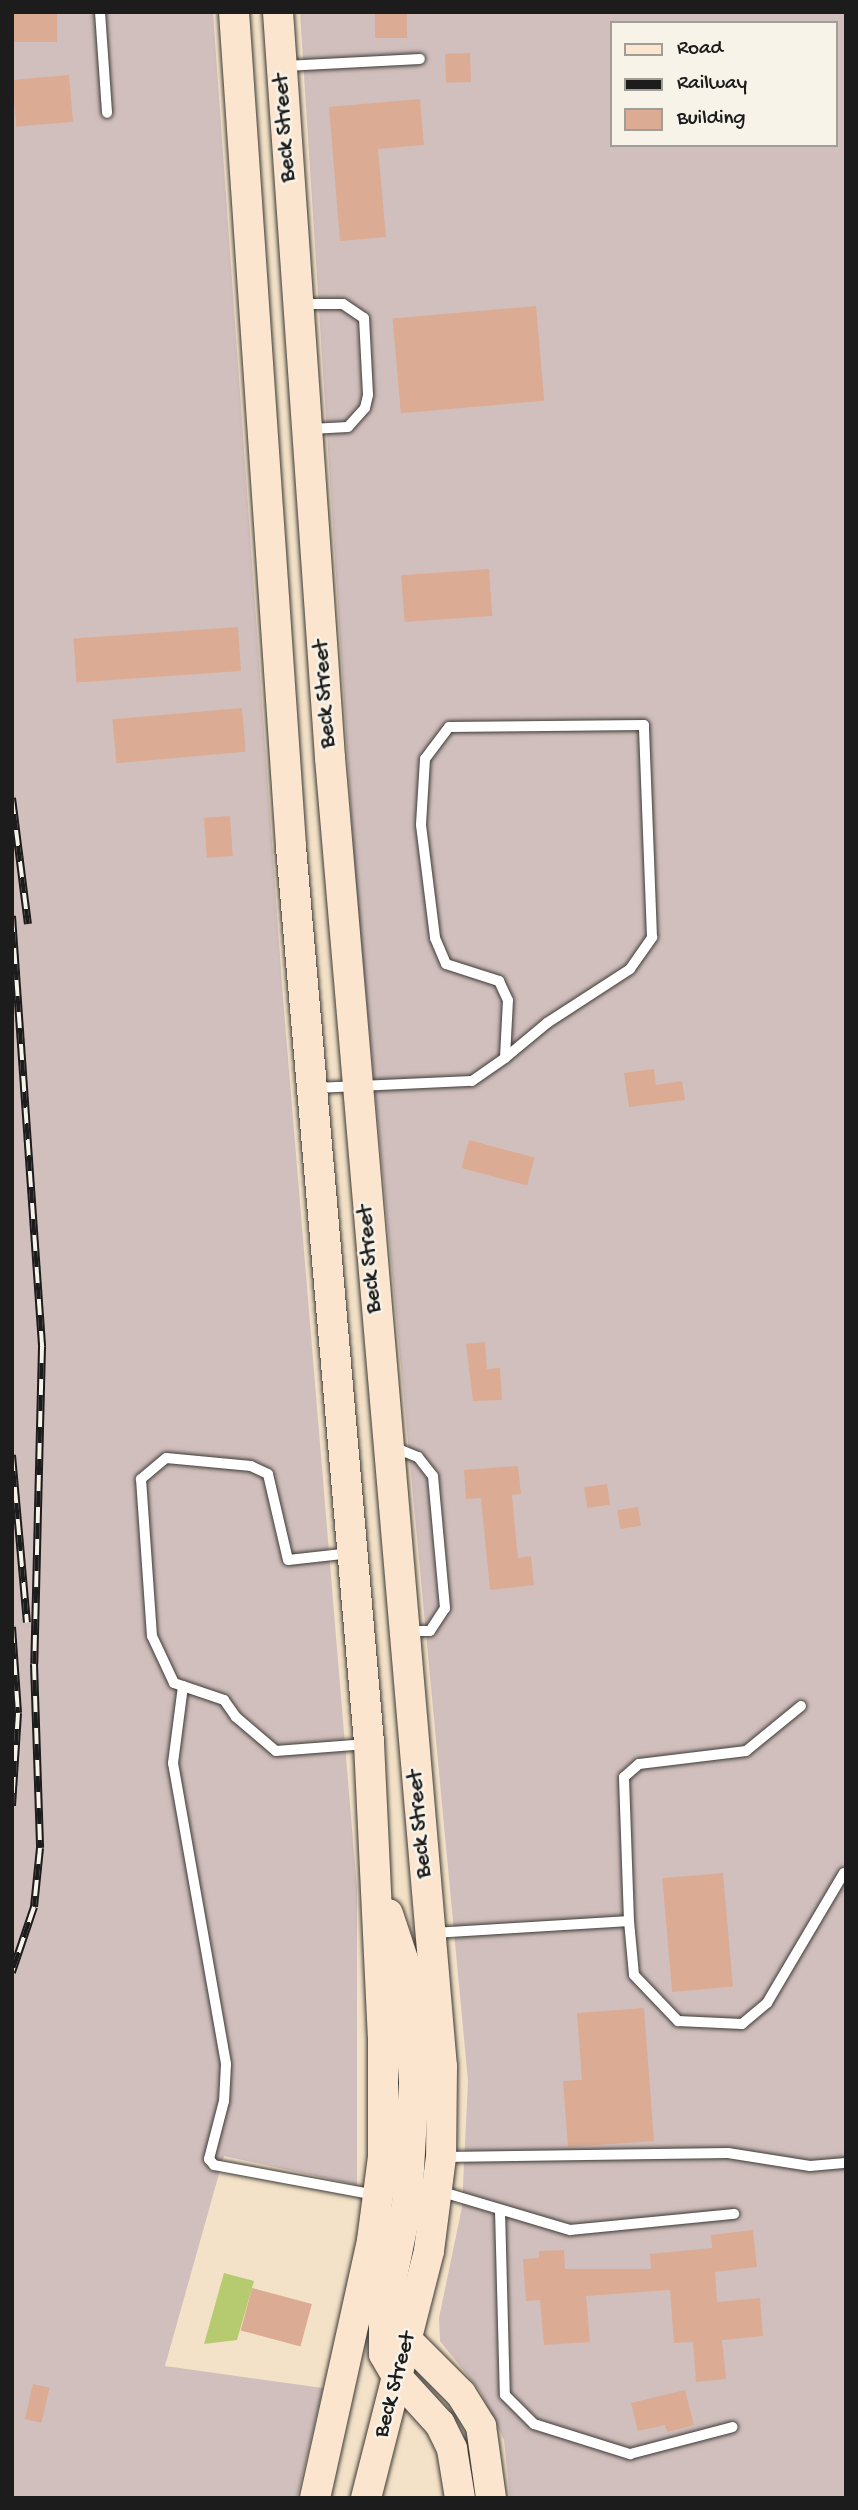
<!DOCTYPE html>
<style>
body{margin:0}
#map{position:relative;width:858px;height:2510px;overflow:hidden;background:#f4e2c8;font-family:"Gochi Hand",sans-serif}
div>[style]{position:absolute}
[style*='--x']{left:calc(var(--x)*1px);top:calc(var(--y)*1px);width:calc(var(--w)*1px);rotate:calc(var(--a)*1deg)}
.industrial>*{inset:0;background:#d1bfbd}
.green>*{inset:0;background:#b6cb6f}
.building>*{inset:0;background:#dbac93;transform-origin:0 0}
.roads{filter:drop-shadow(0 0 2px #3c3a36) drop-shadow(0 0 2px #3c3a36)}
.service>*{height:10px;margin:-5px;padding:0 5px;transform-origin:5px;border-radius:5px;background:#fff}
.secondary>*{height:30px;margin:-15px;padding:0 15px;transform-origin:15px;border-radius:15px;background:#fce5cf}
.rail>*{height:8px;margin-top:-4px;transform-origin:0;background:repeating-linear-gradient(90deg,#f7f3e8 0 16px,#1c1c1c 0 32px);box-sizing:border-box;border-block:2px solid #1c1c1c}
span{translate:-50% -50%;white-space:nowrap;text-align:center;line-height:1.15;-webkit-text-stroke:5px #f7f3e8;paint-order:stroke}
.street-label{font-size:23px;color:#1c1c1c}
.frame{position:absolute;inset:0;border:14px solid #1c1c1c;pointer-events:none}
.legend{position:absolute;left:610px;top:21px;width:228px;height:126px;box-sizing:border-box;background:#f7f3e8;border:2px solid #9f9d96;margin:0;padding:9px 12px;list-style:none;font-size:21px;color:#1c1c1c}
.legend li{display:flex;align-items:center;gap:14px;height:35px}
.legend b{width:35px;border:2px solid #9f9d96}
</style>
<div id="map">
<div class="industrial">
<i style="clip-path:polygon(12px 12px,213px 12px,283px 998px,357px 1889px,357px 2185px,224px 2156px,165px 2366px,323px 2388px,297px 2498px,12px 2498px)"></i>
<i style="clip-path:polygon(evenodd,300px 12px,846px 12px,846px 2498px,510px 2498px,504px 2440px,480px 2391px,440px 2341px,439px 2318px,462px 2207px,468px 2081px,356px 888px,300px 12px,611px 23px,835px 23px,835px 145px,611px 145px,611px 23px)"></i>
</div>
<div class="green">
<i style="clip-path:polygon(224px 2273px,254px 2281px,237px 2340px,204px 2344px)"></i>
</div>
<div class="building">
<i style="left:12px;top:12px;width:45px;height:30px"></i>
<i style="left:375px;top:12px;width:32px;height:26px"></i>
<i style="left:470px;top:53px;width:29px;height:25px;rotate:88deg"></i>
<i style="left:69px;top:75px;width:47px;height:57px;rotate:85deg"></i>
<i style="clip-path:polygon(420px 99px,424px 145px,378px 149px,386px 237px,340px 241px,329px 107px)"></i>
<i style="left:536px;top:306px;width:95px;height:144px;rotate:85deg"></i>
<i style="left:489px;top:569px;width:47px;height:88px;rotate:86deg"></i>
<i style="left:238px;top:627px;width:44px;height:165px;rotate:86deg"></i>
<i style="left:242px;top:708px;width:44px;height:130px;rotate:85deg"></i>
<i style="left:230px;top:816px;width:40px;height:26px;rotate:86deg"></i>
<i style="clip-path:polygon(654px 1069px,656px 1085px,682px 1081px,685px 1100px,629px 1107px,624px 1073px)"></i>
<i style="left:469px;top:1140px;width:68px;height:29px;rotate:15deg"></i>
<i style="clip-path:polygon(485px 1342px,487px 1369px,500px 1368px,502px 1400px,473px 1401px,466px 1344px)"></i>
<i style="clip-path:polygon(518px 1466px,521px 1494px,512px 1495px,518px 1558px,531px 1556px,534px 1585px,490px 1590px,481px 1498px,466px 1499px,464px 1470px)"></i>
<i style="left:607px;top:1484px;width:21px;height:23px;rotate:82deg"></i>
<i style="left:638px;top:1507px;width:19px;height:21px;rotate:81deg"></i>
<i style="left:723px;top:1873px;width:114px;height:61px;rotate:85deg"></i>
<i style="clip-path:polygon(644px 2008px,654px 2141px,568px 2147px,563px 2081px,582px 2080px,577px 2013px)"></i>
<i style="clip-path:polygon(753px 2230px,757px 2267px,715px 2272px,717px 2302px,760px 2298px,763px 2336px,722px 2340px,726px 2379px,696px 2382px,693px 2342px,674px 2343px,670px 2290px,586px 2296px,590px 2342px,544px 2345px,540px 2300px,526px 2301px,523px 2259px,539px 2258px,539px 2251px,564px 2250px,565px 2269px,651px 2269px,650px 2254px,712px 2248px,711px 2235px)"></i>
<i style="left:252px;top:2288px;width:62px;height:44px;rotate:15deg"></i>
<i style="left:33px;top:2384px;width:17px;height:36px;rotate:13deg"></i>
<i style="clip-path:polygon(685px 2390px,694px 2425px,667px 2432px,665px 2425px,638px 2431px,631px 2403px)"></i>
</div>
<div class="roads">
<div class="service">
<i style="--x:100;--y:12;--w:101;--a:86"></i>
<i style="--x:285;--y:66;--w:135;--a:-3"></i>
<i style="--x:301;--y:304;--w:42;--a:0"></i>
<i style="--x:343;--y:304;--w:25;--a:34"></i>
<i style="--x:364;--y:318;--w:77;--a:87"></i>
<i style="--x:368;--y:395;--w:13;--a:103"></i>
<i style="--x:365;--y:408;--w:25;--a:132"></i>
<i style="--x:348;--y:427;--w:38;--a:177"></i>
<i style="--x:315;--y:1088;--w:157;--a:-2.6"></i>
<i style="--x:472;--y:1081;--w:40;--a:-34.9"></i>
<i style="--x:505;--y:1058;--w:55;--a:-39.8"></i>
<i style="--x:547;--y:1023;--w:99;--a:-33"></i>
<i style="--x:630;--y:969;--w:39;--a:-55"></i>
<i style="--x:652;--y:937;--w:212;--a:-92.2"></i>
<i style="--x:644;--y:725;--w:195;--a:179.4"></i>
<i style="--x:449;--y:727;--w:40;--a:127"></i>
<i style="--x:425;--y:759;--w:66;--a:93.5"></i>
<i style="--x:421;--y:825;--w:114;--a:82.9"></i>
<i style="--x:435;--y:938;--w:28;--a:67"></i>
<i style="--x:446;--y:964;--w:56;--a:17.8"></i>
<i style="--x:499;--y:981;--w:21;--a:65"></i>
<i style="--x:508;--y:1000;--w:58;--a:93"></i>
<i style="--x:393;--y:1447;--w:27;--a:22"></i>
<i style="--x:418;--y:1457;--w:24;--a:52"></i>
<i style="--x:433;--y:1476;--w:133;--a:84.8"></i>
<i style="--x:445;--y:1608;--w:27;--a:123"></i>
<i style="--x:430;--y:1631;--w:22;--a:180"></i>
<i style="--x:351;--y:1553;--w:63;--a:173.7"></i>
<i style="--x:288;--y:1560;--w:88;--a:-103.1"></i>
<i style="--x:268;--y:1474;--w:19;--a:-155"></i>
<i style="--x:251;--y:1466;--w:85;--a:-174.6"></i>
<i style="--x:166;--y:1458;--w:33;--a:140"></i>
<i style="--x:141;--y:1479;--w:157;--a:86"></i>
<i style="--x:152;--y:1636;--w:52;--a:64.9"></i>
<i style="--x:174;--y:1683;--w:53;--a:18.8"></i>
<i style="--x:224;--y:1700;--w:21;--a:55"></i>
<i style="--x:236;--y:1717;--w:52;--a:40.4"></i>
<i style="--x:276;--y:1751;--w:91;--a:-4.4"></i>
<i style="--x:183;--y:1686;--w:78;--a:97.4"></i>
<i style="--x:173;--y:1763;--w:306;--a:80"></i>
<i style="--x:226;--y:2064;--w:37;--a:93"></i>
<i style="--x:224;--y:2101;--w:60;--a:104.5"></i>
<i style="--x:209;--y:2159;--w:8;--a:50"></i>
<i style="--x:214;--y:2165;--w:165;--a:10.5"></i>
<i style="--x:629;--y:1921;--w:54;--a:84.7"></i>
<i style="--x:634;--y:1975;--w:64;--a:46.3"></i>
<i style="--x:678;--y:2021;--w:64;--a:2.7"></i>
<i style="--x:742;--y:2024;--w:33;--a:-40"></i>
<i style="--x:767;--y:2003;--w:151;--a:-59.4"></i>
<i style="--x:434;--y:1933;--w:195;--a:-3.5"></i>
<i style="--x:629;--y:1921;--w:144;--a:-92"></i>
<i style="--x:624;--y:1777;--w:20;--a:-41"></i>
<i style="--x:639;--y:1764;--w:108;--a:-6.9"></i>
<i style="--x:746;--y:1751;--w:71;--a:-39.3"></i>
<i style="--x:444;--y:2157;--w:284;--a:-0.8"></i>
<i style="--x:728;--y:2153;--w:83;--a:9"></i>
<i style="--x:810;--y:2166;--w:36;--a:-5"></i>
<i style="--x:439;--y:2191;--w:137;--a:16.6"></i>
<i style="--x:570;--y:2230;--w:165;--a:-5.6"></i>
<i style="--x:500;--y:2210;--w:185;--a:88.5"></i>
<i style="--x:505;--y:2395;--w:41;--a:45"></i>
<i style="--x:534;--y:2424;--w:101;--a:17.4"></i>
<i style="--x:630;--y:2454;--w:106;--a:-14.7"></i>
</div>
<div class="secondary">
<i style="--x:234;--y:12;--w:837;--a:86.09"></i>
<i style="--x:291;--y:847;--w:899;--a:85.02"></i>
<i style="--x:369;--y:1743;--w:293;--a:87.3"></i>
<i style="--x:383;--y:2036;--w:121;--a:90"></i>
<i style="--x:383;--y:2157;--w:85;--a:97.5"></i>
<i style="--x:372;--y:2241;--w:263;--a:102.5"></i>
<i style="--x:278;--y:12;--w:748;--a:86.01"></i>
<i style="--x:330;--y:758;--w:1313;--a:85.11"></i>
<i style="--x:442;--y:2066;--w:91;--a:90.6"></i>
<i style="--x:441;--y:2157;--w:95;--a:97.3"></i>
<i style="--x:429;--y:2251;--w:255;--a:104.3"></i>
<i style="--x:388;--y:1914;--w:60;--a:71.6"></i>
<i style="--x:407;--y:1971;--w:112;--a:86.4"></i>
<i style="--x:414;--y:2083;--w:121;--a:93.3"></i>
<i style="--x:407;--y:2204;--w:114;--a:101.6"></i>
<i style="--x:384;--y:2316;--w:38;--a:90"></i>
<i style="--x:384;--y:2354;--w:28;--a:60"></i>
<i style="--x:398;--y:2378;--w:62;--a:47.6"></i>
<i style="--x:440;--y:2424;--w:28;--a:64"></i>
<i style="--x:452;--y:2449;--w:50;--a:80.7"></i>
<i style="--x:408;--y:2341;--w:75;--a:45"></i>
<i style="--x:461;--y:2394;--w:38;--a:58"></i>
<i style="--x:481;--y:2426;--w:73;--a:82.1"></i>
</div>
</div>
<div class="rail">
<i style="--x:12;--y:798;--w:127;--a:82.8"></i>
<i style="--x:12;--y:916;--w:432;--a:86"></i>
<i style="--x:42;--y:1347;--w:317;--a:91.4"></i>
<i style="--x:34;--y:1664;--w:184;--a:88.1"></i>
<i style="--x:40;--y:1848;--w:59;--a:95.8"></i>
<i style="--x:34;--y:1907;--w:69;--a:108.7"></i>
<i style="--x:12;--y:1455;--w:168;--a:84.9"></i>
<i style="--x:12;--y:1627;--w:86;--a:86"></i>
<i style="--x:18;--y:1713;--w:93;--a:93.7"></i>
</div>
<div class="street-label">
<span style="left:286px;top:128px;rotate:-94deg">Beck Street</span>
<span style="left:326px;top:694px;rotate:-94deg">Beck Street</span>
<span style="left:371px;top:1259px;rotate:-95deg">Beck Street</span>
<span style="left:421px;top:1824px;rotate:-95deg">Beck Street</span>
<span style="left:396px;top:2385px;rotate:-75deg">Beck Street</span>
</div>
<div class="frame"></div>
<ul class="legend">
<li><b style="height:9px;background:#fce5cf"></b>Road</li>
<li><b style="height:9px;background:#1c1c1c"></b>Railway</li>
<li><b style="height:19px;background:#dbac93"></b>Building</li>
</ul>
</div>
